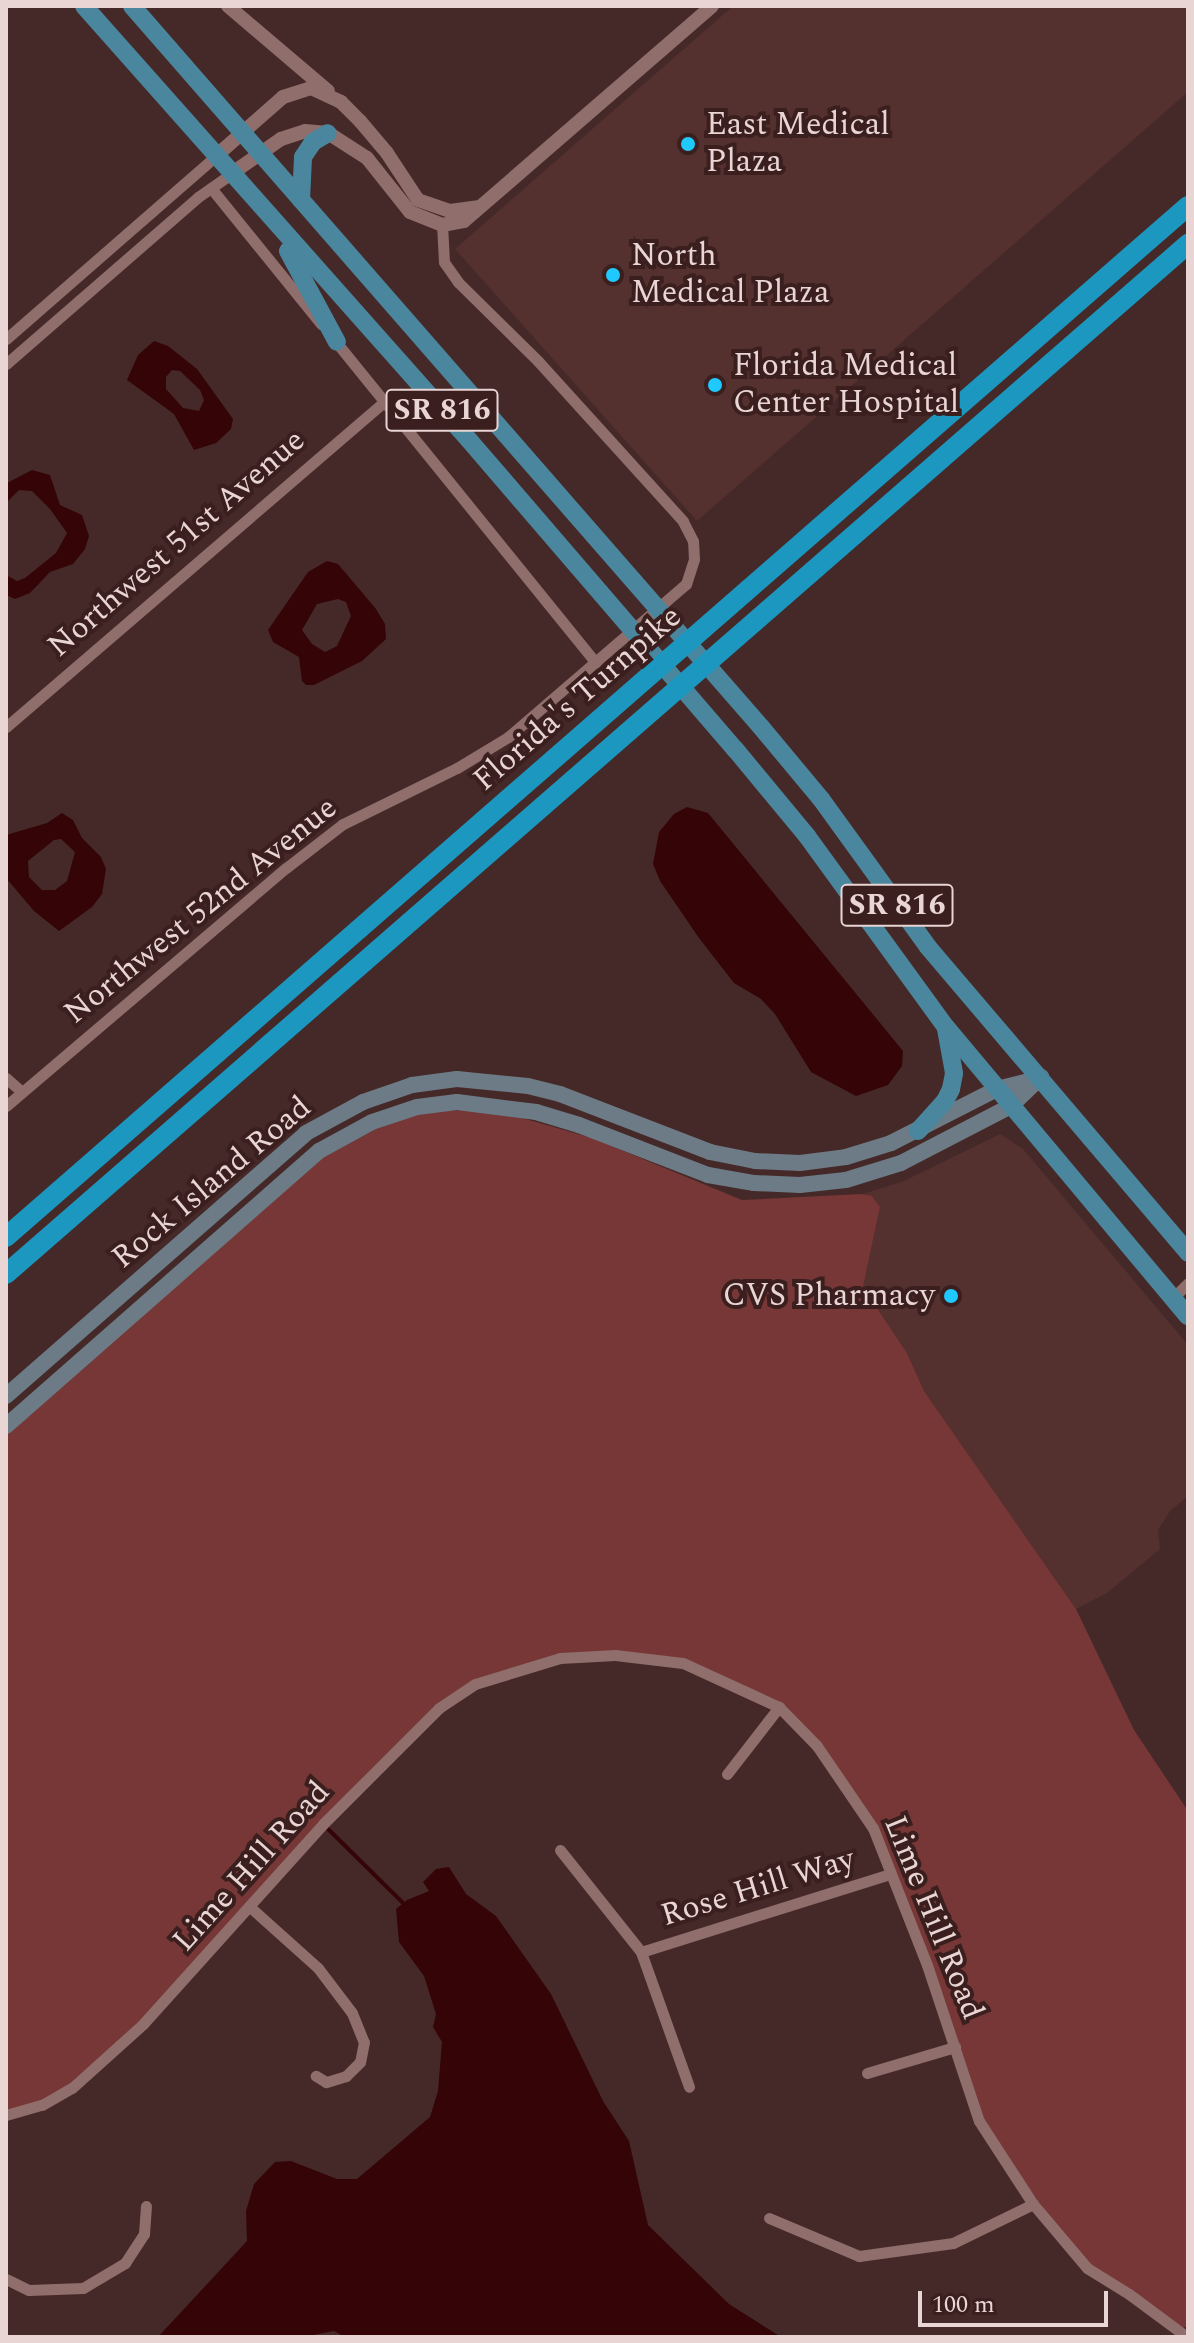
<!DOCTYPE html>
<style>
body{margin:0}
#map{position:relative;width:1194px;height:2343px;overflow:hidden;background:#452928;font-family:Spectral,serif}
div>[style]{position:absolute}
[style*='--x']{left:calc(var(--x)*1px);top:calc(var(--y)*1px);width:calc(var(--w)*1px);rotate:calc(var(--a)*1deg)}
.built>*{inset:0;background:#54302f}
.green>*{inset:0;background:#763736}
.water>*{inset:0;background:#340407}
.stream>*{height:4px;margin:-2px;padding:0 2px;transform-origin:2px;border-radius:2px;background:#340407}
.minor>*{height:11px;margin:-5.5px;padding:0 5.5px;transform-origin:5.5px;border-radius:5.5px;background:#8f6e6c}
.tertiary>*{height:14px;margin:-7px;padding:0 7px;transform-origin:7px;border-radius:7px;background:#8f6e6c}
.secondary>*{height:16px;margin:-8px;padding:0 8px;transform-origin:8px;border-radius:8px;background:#6c7b85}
.primary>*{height:18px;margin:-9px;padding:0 9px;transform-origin:9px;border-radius:9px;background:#4a879e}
.motorway>*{height:20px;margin:-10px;padding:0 10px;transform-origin:10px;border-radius:10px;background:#1c98c0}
.dots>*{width:22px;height:22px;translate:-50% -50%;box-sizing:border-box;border:4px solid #3a1f1e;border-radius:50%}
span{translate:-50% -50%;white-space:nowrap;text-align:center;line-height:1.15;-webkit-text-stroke:8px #3a1f1e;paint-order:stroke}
.shield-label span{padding:2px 6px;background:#3a1f1e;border:2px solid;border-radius:6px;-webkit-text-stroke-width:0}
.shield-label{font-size:30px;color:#e8d5d4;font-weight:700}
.poi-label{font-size:32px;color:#e8d5d4}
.left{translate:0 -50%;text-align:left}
.right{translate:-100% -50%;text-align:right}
.street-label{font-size:32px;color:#e8d5d4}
.frame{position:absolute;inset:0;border:8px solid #e8d5d4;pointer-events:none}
.scale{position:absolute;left:918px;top:2291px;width:190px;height:36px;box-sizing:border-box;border:4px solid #e8d5d4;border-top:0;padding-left:10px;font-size:24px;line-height:28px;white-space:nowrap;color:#e8d5d4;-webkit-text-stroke:6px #3a1f1e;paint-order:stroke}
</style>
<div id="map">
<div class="built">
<i style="clip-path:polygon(733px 6px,1188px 6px,1188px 92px,697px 521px,455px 249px)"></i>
<i style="clip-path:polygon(1000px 1134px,1023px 1149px,1188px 1345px,1188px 1496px,1170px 1511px,1158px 1530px,1160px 1549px,1107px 1593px,1076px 1609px,924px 1391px,907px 1353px,863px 1287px,880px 1207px,872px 1196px,863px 1194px,904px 1181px)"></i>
</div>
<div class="green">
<i style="clip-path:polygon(494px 1110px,592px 1138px,742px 1200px,862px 1194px,872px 1196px,880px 1207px,863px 1287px,907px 1353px,924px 1391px,1076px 1609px,1134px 1730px,1188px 1811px,1188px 2325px,1179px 2331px,1087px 2268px,979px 2121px,873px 1828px,843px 1782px,779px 1707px,683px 1663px,560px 1658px,475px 1684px,440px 1708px,382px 1765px,143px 2024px,72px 2088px,6px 2115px,6px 1435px,321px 1158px,411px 1111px)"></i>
</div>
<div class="water">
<i style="clip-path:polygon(evenodd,154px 341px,168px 346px,197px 369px,233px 419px,231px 429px,216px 443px,194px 450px,174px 414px,127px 380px,138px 355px,154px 341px,172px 370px,180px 371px,200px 390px,204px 400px,199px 411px,183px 408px,166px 389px,166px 377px,172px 370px)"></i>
<i style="clip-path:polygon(32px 470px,50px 475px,60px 505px,82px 515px,89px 536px,85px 549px,73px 564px,50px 572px,30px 593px,15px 599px,6px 595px,6px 575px,17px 581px,25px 578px,56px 553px,67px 533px,50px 509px,32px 491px,19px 490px,6px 503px,7px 483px)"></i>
<i style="clip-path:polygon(evenodd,327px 561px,338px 564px,376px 609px,385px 624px,386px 639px,362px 661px,314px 685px,306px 685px,302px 681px,299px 657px,273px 642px,268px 630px,308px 572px,327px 561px,338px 599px,346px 602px,351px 616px,337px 646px,325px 652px,312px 644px,302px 630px,317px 604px,338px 599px)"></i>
<i style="clip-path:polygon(687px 807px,708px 813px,903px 1051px,902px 1066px,888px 1085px,856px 1096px,811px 1072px,775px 1014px,761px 999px,734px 983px,699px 938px,660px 881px,653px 864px,659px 832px,674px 814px)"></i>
<i style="clip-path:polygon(evenodd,62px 813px,73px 820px,82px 838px,101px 857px,106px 869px,102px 894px,92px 907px,59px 931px,34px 911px,6px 878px,6px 835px,47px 823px,62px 813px,61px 839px,75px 852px,67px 881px,55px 890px,42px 890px,29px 877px,28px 861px,54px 840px,61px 839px)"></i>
<i style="clip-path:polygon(449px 1867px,466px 1894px,496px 1916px,551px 1994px,603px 2101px,629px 2141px,648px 2225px,729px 2304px,781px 2337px,345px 2337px,334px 2331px,303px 2337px,158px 2337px,247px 2241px,246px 2211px,254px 2184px,275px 2162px,291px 2161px,337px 2179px,357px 2179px,430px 2117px,438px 2091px,442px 2042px,433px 2027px,436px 2014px,424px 1976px,399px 1942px,396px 1909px,407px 1900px,429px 1891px,423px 1882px,436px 1869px)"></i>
</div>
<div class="stream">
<i style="--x:325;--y:1826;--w:110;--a:44.6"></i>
</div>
<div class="minor">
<i style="--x:211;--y:188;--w:175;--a:51"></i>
<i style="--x:332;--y:337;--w:419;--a:51"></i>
<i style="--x:6;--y:339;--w:279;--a:-41.1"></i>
<i style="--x:6;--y:364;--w:254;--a:-41"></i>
<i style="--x:198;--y:197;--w:40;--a:-34.9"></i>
<i style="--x:6;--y:727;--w:499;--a:-40.7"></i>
<i style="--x:6;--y:1078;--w:21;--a:41"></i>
<i style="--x:6;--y:1106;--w:367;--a:-40.4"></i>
<i style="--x:286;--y:868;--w:72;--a:-37.7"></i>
<i style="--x:343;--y:824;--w:127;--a:-26.2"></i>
<i style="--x:457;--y:768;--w:60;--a:-31.3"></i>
<i style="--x:508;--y:737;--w:235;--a:-40.7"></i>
<i style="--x:686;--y:584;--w:26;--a:-72"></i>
<i style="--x:694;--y:559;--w:18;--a:-93"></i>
<i style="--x:693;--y:541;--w:22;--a:-117"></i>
<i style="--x:683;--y:521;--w:216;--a:-132.2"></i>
<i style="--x:538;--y:361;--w:112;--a:-135.4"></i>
<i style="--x:458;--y:282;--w:24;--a:-125"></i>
<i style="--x:444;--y:262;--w:37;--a:-93"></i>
<i style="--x:1173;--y:1298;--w:21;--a:-45"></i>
<i style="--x:727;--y:1774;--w:85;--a:-52.2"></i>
<i style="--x:560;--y:1850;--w:130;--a:51.5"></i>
<i style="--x:641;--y:1952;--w:143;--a:70.4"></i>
<i style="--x:250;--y:1907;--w:91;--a:41.9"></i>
<i style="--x:318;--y:1968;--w:56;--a:52.9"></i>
<i style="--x:352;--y:2013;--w:31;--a:68"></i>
<i style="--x:364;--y:2042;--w:20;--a:101"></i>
<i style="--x:360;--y:2062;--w:20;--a:135"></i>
<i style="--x:346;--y:2076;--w:21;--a:163"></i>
<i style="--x:326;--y:2082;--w:12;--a:-149"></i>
<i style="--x:641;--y:1952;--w:261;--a:-17.4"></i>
<i style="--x:867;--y:2073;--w:92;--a:-16.5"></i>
<i style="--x:6;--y:2115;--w:37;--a:-16"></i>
<i style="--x:42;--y:2105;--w:34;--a:-30"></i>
<i style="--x:72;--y:2088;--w:96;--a:-42"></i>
<i style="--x:143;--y:2024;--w:269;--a:-48"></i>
<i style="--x:323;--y:1824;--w:164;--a:-45"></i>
<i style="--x:439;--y:1708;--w:43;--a:-33.7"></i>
<i style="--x:475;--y:1684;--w:89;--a:-17"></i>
<i style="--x:560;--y:1658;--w:55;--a:-3.1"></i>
<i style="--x:615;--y:1655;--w:68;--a:6.7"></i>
<i style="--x:683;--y:1663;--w:106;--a:24.6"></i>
<i style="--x:779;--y:1707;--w:54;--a:45.7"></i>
<i style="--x:817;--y:1746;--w:99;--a:55.7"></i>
<i style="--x:873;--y:1828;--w:147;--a:68.5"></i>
<i style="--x:927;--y:1965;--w:164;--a:71.6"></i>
<i style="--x:979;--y:2121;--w:99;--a:57"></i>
<i style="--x:1033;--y:2204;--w:84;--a:49.8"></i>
<i style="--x:1087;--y:2268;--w:49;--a:31.8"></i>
<i style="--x:1129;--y:2294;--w:72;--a:36.6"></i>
<i style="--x:769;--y:2218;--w:98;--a:22.9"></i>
<i style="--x:859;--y:2256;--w:95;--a:-7.9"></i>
<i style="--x:953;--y:2243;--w:89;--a:-26"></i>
<i style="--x:6;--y:2279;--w:25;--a:26"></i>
<i style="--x:29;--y:2290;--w:54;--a:-2.1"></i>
<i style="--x:83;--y:2288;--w:49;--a:-30.8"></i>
<i style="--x:125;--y:2263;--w:35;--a:-57"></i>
<i style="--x:144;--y:2234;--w:28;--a:-86"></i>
</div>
<div class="tertiary">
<i style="--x:228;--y:6;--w:131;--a:40.4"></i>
<i style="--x:216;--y:156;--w:89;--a:-41.4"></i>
<i style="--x:283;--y:97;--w:29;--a:-18"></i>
<i style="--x:311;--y:88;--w:33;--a:25"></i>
<i style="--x:341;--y:102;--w:27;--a:45"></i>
<i style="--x:360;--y:121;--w:42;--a:49.8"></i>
<i style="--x:387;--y:153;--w:56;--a:56.6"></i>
<i style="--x:418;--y:200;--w:34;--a:19"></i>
<i style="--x:450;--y:211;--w:30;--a:-8"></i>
<i style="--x:231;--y:174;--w:61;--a:-35"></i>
<i style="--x:281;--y:139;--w:25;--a:-18"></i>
<i style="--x:305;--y:131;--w:23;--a:5"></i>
<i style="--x:328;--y:133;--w:46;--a:32.7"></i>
<i style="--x:367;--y:158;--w:69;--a:51.5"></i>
<i style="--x:410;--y:212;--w:35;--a:22"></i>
<i style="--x:442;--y:225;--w:22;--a:-10"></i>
<i style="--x:464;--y:221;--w:328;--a:-40.9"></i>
</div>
<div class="secondary">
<i style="--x:6;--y:1396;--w:399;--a:-41.2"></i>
<i style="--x:306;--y:1133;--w:65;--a:-28.5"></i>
<i style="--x:363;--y:1102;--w:52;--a:-19.1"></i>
<i style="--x:412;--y:1085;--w:45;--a:-7.6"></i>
<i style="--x:457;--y:1079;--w:71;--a:5.6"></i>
<i style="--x:528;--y:1086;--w:33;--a:14"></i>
<i style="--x:560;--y:1094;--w:161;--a:21.1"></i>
<i style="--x:710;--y:1152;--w:46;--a:11.3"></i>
<i style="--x:755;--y:1161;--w:45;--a:2.5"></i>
<i style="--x:800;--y:1163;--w:46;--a:-7.4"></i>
<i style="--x:846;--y:1157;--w:47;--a:-17.3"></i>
<i style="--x:891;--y:1143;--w:119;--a:-27"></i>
<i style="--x:997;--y:1089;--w:44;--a:-14.3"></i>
<i style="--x:6;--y:1426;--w:417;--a:-41.3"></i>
<i style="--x:319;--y:1151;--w:60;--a:-28.7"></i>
<i style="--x:372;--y:1122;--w:47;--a:-18.4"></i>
<i style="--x:417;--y:1107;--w:40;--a:-7.1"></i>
<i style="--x:457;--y:1102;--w:80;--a:7.2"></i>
<i style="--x:536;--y:1112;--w:45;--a:16.8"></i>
<i style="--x:579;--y:1125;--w:138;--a:21.2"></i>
<i style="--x:708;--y:1175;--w:47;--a:9.9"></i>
<i style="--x:754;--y:1183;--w:46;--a:2.5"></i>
<i style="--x:800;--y:1185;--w:46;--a:-6.2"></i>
<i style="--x:846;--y:1180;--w:58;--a:-17.2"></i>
<i style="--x:901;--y:1163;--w:124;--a:-27.4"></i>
<i style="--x:1011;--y:1106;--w:42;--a:-44"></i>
</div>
<div class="primary">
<i style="--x:84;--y:6;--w:580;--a:48.42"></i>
<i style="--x:469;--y:440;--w:408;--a:49.3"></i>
<i style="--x:735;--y:749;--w:113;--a:50.4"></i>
<i style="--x:807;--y:836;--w:236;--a:54"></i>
<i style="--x:946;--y:1027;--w:377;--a:50.1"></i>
<i style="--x:132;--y:6;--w:957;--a:48.9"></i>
<i style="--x:761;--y:727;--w:94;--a:50.2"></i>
<i style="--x:821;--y:799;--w:183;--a:54.1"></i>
<i style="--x:928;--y:947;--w:402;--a:49.6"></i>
<i style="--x:301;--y:200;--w:43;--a:-87.3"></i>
<i style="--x:303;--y:157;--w:18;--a:-56"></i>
<i style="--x:313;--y:142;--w:17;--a:-31"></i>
<i style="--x:288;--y:251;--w:103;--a:61.7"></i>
<i style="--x:918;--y:1131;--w:40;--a:-48"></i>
<i style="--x:945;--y:1101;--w:13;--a:-63"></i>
<i style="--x:951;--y:1089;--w:16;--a:-79"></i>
<i style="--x:954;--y:1073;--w:45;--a:-100.3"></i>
</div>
<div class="motorway">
<i style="--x:6;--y:1237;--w:1568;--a:-41.1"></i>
<i style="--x:6;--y:1274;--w:1568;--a:-41.07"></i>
</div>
<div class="dots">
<i style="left:688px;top:144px;background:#20c9fd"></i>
<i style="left:613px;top:275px;background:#20c9fd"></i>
<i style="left:715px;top:385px;background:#20c9fd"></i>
<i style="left:951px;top:1296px;background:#20c9fd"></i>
</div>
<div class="shield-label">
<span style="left:442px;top:410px">SR 816</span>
<span style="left:897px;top:905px">SR 816</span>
</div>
<div class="poi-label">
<span class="left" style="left:706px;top:144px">East Medical<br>Plaza</span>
<span class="left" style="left:631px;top:275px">North<br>Medical Plaza</span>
<span class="left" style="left:733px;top:385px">Florida Medical<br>Center Hospital</span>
<span class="right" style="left:935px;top:1296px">CVS Pharmacy</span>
</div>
<div class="street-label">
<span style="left:177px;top:544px;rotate:-41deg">Northwest 51st Avenue</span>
<span style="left:578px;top:699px;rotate:-41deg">Florida's Turnpike</span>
<span style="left:201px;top:911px;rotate:-39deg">Northwest 52nd Avenue</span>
<span style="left:212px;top:1183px;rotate:-40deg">Rock Island Road</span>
<span style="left:252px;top:1867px;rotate:-48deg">Lime Hill Road</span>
<span style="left:758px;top:1888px;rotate:-17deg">Rose Hill Way</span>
<span style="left:933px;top:1918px;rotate:68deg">Lime Hill Road</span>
</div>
<div class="frame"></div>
<div class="scale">100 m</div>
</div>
